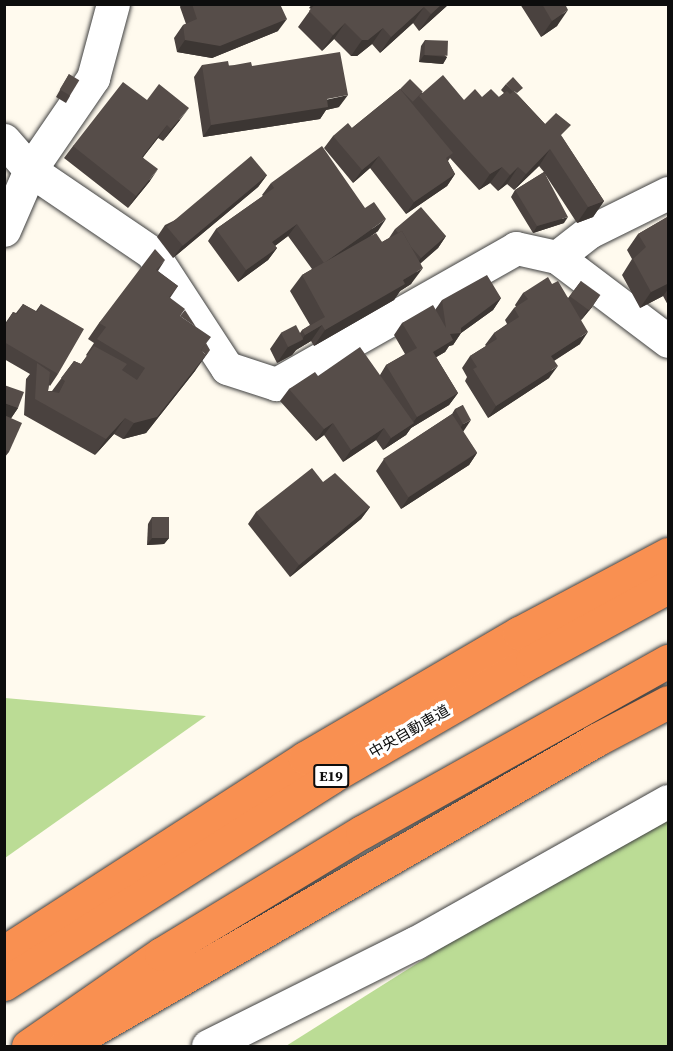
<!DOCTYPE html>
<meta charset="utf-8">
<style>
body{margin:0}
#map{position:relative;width:673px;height:1051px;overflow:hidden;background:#fffaee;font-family:"Source Serif 4","Noto Sans JP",serif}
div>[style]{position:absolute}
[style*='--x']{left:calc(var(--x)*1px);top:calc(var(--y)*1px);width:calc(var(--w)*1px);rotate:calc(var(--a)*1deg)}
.forest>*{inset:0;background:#bbdc95}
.roads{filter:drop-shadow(0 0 2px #404040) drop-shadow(0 0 2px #404040)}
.street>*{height:33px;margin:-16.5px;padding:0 16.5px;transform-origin:16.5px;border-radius:16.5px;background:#fff}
.highway>*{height:33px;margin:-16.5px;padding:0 16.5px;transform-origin:16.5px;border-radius:16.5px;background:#f99051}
.wall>*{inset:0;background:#4a423f}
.shaded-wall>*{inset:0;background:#3c3633}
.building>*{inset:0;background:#564d49;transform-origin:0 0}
span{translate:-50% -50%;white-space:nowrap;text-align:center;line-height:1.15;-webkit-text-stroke:6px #fff;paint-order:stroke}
.shield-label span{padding:2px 4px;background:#fff;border:2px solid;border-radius:4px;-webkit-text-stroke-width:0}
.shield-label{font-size:14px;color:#0d0d0d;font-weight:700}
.street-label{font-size:15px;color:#0d0d0d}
.frame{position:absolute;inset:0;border:6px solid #0d0d0d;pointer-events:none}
</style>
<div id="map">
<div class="forest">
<i style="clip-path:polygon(5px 698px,206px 716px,5px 858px)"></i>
<i style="clip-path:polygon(668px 805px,668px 1046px,286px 1046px)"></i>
</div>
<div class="roads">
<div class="street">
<i style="--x:4;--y:140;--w:40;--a:49"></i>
<i style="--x:30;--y:170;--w:148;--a:34.2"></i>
<i style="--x:152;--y:253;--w:137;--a:56.9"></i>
<i style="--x:227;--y:368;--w:52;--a:18.1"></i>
<i style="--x:276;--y:384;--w:276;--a:-29.5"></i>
<i style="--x:516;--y:248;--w:42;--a:12.4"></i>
<i style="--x:557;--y:257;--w:41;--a:-38"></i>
<i style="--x:589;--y:232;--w:88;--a:-26.3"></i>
<i style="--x:4;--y:230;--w:65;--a:-66.6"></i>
<i style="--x:30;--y:170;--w:112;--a:-55.6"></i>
<i style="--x:93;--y:78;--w:77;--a:-74.9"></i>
<i style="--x:557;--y:257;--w:139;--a:37.1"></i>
<i style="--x:208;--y:1046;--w:231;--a:-26.5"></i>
<i style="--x:415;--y:943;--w:290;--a:-29.3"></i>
</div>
<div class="highway">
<i style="--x:4;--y:952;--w:358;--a:-32.8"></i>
<i style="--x:305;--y:758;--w:248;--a:-30.3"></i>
<i style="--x:519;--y:633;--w:169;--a:-27.9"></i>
<i style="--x:4;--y:984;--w:387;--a:-32.3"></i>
<i style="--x:331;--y:777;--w:232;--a:-30"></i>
<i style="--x:532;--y:661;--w:155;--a:-28.6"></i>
<i style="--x:28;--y:1046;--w:162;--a:-34.7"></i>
<i style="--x:161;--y:954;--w:235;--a:-31.3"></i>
<i style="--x:362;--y:832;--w:351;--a:-29.2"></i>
<i style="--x:65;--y:1046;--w:613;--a:-29.95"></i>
<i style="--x:596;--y:740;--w:81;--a:-27.8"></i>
</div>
</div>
<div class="wall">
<i style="clip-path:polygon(181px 4px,280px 4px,278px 31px,212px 58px,177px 52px,174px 38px,183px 25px,186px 24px,180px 7px)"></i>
<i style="clip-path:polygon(312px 4px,449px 4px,419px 31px,413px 23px,380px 53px,372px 44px,357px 56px,351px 56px,334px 39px,322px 51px,298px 27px,311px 9px,309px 8px)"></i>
<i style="clip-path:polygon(520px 4px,569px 4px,566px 6px,557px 26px,541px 37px)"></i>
<i style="clip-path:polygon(425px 40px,447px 57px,443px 64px,419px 62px,421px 46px)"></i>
<i style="clip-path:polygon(202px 65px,252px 66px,339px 107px,326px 110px,320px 119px,203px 137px,194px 77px)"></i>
<i style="clip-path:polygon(69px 74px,70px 96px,66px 103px,56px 97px)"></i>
<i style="clip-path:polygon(506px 84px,518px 95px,545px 124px,562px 137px,604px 201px,593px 217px,577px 223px,545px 174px,564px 223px,533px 233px,511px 197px,515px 190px,544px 172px,539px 166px,514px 190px,507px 184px,498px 191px,490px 183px,479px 190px,450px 158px,448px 161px,455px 174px,447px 186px,406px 214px,370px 168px,353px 183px,324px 148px,333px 136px,352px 128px,400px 89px,464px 100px,482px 97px,499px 97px,504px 93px,501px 90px)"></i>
<i style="clip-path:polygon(147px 100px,180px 120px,163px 141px,158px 138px,143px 157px,150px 181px,128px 208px,64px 158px,73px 146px)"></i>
<i style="clip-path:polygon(267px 175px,258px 187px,173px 258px,157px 237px,165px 225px)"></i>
<i style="clip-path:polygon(271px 183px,378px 231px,371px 236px,382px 242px,389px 238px,395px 229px,446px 236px,438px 248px,420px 264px,411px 284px,400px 291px,394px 300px,314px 346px,311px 341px,296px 350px,292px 355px,277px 363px,270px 349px,281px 333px,300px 333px,302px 330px,310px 325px,290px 291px,302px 275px,312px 269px,288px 236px,275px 246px,277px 248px,268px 260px,238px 282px,208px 241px,216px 229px,263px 196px,262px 195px)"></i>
<i style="clip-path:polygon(669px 216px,669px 307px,663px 296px,640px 308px,622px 275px,632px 259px,627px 250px,638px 234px)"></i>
<i style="clip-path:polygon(165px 260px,158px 271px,178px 286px,170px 298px,180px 316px,206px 343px,195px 371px,146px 433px,123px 439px,114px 434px,95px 455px,24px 415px,26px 379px,30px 374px,4px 359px,4px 325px,13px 312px,16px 313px,23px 304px,36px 311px,41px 304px,58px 374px,50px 386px,49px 385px,48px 391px,52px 391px,74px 361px,81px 364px,87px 356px,86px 355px,94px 343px,88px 339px,99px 323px)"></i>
<i style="clip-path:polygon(581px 281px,592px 307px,581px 320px,580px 344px,554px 361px,549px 378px,488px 418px,465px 381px,467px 377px,462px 368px,470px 356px,486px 346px,485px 345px,494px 333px,507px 324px,505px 320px,514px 308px,516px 307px,515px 305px,523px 293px,552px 284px,568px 298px)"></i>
<i style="clip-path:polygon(501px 298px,493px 310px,461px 333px,453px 345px,449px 346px,445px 352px,436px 357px,458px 393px,449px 405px,411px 428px,406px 435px,383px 450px,376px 440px,343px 462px,324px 435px,316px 441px,280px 401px,289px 389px,318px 376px,380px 375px,386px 365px,405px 354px,394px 335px,402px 323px,435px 310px,442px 300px)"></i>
<i style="clip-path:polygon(4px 385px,18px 408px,11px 418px,9px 452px,4px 458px)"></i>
<i style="clip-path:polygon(463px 405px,463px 432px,477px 453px,469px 465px,401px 509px,376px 471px,384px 459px,452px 414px,455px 409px)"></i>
<i style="clip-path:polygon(323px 482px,370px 507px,361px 519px,290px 577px,248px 524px,256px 512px)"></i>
<i style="clip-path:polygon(152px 517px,169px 538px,164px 544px,147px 545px,148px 524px)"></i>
</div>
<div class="shaded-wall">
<i style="clip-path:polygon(442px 4px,449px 4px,419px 31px,431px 14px)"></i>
<i style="clip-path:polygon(424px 7px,413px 23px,380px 53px,391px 37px)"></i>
<i style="clip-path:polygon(568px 10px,557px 26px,541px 37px,552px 21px)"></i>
<i style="clip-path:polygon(287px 19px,278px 31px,212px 58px,177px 52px,185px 40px)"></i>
<i style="clip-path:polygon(345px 23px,334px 39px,322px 51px,333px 35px)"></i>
<i style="clip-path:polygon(383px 28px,372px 44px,357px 56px,351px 56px,362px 40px)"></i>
<i style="clip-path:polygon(424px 55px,447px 57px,443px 64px,419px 62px)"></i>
<i style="clip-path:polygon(348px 95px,339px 107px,326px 110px,320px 119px,203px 137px,211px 125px)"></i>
<i style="clip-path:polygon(189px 108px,180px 120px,163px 141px,171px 129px)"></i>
<i style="clip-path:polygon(167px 125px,158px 138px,134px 169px,142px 157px)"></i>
<i style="clip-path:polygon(550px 149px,539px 166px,514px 190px,526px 174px)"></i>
<i style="clip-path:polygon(379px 156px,370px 168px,353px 183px,362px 170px)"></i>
<i style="clip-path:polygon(502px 167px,490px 183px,479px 190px,490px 174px)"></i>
<i style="clip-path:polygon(518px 167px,507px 184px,498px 191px,510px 175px)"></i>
<i style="clip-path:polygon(158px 169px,150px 181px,128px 208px,136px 196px)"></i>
<i style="clip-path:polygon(455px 174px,447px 186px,406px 214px,414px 202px)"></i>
<i style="clip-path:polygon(267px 175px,258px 187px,173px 258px,182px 246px)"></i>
<i style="clip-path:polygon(604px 201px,593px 217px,577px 223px,588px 207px)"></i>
<i style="clip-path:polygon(568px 217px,564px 223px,533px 233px,537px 226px)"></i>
<i style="clip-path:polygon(386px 219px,378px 231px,316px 275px,324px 263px)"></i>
<i style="clip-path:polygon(297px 224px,288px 236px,264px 254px,272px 242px)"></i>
<i style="clip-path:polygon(446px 236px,438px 248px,412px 270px,421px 258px)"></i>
<i style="clip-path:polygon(277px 248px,268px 260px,238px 282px,246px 270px)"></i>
<i style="clip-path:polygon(423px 268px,411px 284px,400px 291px,394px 300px,314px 346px,325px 330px,403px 280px)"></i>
<i style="clip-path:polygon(669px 283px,669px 288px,663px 296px,640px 308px,651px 292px)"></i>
<i style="clip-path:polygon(600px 295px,592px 307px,579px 323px,587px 311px)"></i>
<i style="clip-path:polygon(501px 298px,493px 310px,461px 333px,453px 345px,449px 346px,445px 352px,425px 364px,433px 352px,450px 334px)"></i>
<i style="clip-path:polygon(322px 325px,311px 341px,296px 350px,292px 355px,277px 363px,288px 347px,301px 341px,305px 335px)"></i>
<i style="clip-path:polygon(588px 332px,580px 344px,542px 368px,551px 356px)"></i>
<i style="clip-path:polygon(210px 350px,195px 371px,146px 433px,123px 439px,134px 423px)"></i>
<i style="clip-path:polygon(558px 366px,549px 378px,488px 418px,496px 406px)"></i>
<i style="clip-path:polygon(458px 393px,449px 405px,411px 428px,406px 435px,383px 450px,391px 438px,412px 424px,417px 417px)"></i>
<i style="clip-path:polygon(4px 403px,18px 408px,10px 420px,4px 418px)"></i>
<i style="clip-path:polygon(125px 418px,114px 434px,95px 455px,106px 439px)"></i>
<i style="clip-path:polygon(471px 420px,463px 432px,455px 436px,463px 424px)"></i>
<i style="clip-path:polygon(333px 423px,324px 435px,316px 441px,324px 429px)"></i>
<i style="clip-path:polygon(384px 428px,376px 440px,343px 462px,351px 450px)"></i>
<i style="clip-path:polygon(477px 453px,469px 465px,401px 509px,409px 497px)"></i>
<i style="clip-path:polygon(370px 507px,361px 519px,290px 577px,299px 565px)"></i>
<i style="clip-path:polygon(152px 538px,169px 538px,164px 544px,147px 545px)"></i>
</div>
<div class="building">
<i style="clip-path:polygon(192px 4px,280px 4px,287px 19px,220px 46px,185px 40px,183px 25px,197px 19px)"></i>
<i style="clip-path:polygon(315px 4px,442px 4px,431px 14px,424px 7px,391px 37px,383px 28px,368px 40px,362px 40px,345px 23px,333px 35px,309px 11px)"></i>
<i style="clip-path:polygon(542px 4px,565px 4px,568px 10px,552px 21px)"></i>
<i style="left:425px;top:40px;width:23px;height:15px;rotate:2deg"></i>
<i style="clip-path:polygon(340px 52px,348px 95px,327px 99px,328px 107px,211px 125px,202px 65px,228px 61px,229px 66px,251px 62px,252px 66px)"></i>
<i style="left:69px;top:74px;width:12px;height:18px;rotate:31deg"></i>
<i style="clip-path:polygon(443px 75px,464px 100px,475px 89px,482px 97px,491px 89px,499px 97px,507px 91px,510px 94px,514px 91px,545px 124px,556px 113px,571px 125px,561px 135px,604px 201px,588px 207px,550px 149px,526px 174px,518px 167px,510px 175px,502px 167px,490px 174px,419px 96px)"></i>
<i style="clip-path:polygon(513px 77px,523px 88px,517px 93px,514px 91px,513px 92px,506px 84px)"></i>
<i style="left:410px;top:79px;width:18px;height:14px;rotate:45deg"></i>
<i style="clip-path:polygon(123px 82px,147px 100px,159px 84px,189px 108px,171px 129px,167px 125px,142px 157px,158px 169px,136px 196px,73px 146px)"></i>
<i style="clip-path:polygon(400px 89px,453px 153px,446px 158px,455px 174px,414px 202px,379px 156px,362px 170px,333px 136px,348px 123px,352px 128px)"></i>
<i style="clip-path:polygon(322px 146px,365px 208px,374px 202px,386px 219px,324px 263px,297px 224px,272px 242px,277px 248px,246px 270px,216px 229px,274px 188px,271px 183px)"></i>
<i style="left:251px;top:156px;width:25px;height:110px;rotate:50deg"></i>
<i style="clip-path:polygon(544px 172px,568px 217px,537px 226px,515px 190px)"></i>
<i style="clip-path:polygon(421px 207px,446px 236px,421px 258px,411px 247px,402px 231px,398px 233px,395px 229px)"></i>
<i style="clip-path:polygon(669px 216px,669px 283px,651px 292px,633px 259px,646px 247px,638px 234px)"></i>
<i style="clip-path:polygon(402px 231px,423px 268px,403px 280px,405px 284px,325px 330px,322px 325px,305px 335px,302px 330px,325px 317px,302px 275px,376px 233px,382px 242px)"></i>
<i style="clip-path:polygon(155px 249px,165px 260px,156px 270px,178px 286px,169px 297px,185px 309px,180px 316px,211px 337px,201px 350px,206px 355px,157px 417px,134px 423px,125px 418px,106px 439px,35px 399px,37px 363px,50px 372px,48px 391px,59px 393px,65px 381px,61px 378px,74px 361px,81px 364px,94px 346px,127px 364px,122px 370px,137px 380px,145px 368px,97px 339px,106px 327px,99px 323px)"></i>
<i style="clip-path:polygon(487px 275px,501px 298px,461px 328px,461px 333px,450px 334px,453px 340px,433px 352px,458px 393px,417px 417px,386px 365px,417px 348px,402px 323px,433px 305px,446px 328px,442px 300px)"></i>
<i style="clip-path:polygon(548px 277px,552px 284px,558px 281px,588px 332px,551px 356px,558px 366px,496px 406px,473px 369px,477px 367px,470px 356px,497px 339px,494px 333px,519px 317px,514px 308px,528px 299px,523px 293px)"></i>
<i style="left:581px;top:281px;width:24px;height:19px;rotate:36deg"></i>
<i style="clip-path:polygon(23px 304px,37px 312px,41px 304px,84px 329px,58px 374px,4px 342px,4px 327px,13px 312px,17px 314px)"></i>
<i style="clip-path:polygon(185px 310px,196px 327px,180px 316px)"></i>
<i style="left:296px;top:325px;width:16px;height:17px;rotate:63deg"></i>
<i style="clip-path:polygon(206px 343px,210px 350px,199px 364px,206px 355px,201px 350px)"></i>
<i style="clip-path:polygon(360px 347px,414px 423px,391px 438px,384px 428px,351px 450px,333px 423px,324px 429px,289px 389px,315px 372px,318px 376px)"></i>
<i style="clip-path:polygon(4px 385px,24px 392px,18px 408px,4px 403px)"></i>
<i style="left:463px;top:405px;width:17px;height:9px;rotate:62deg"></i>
<i style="left:452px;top:414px;width:46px;height:82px;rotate:57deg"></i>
<i style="clip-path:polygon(4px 415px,22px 423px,9px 452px,4px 449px)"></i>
<i style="clip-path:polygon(312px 468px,323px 482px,335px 473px,370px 507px,299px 565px,256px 512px)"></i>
<i style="left:152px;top:517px;width:17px;height:21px"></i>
</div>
<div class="shield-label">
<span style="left:331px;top:776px">E19</span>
</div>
<div class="street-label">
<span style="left:409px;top:731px;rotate:-30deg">中央自動車道</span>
</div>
<div class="frame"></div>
</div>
